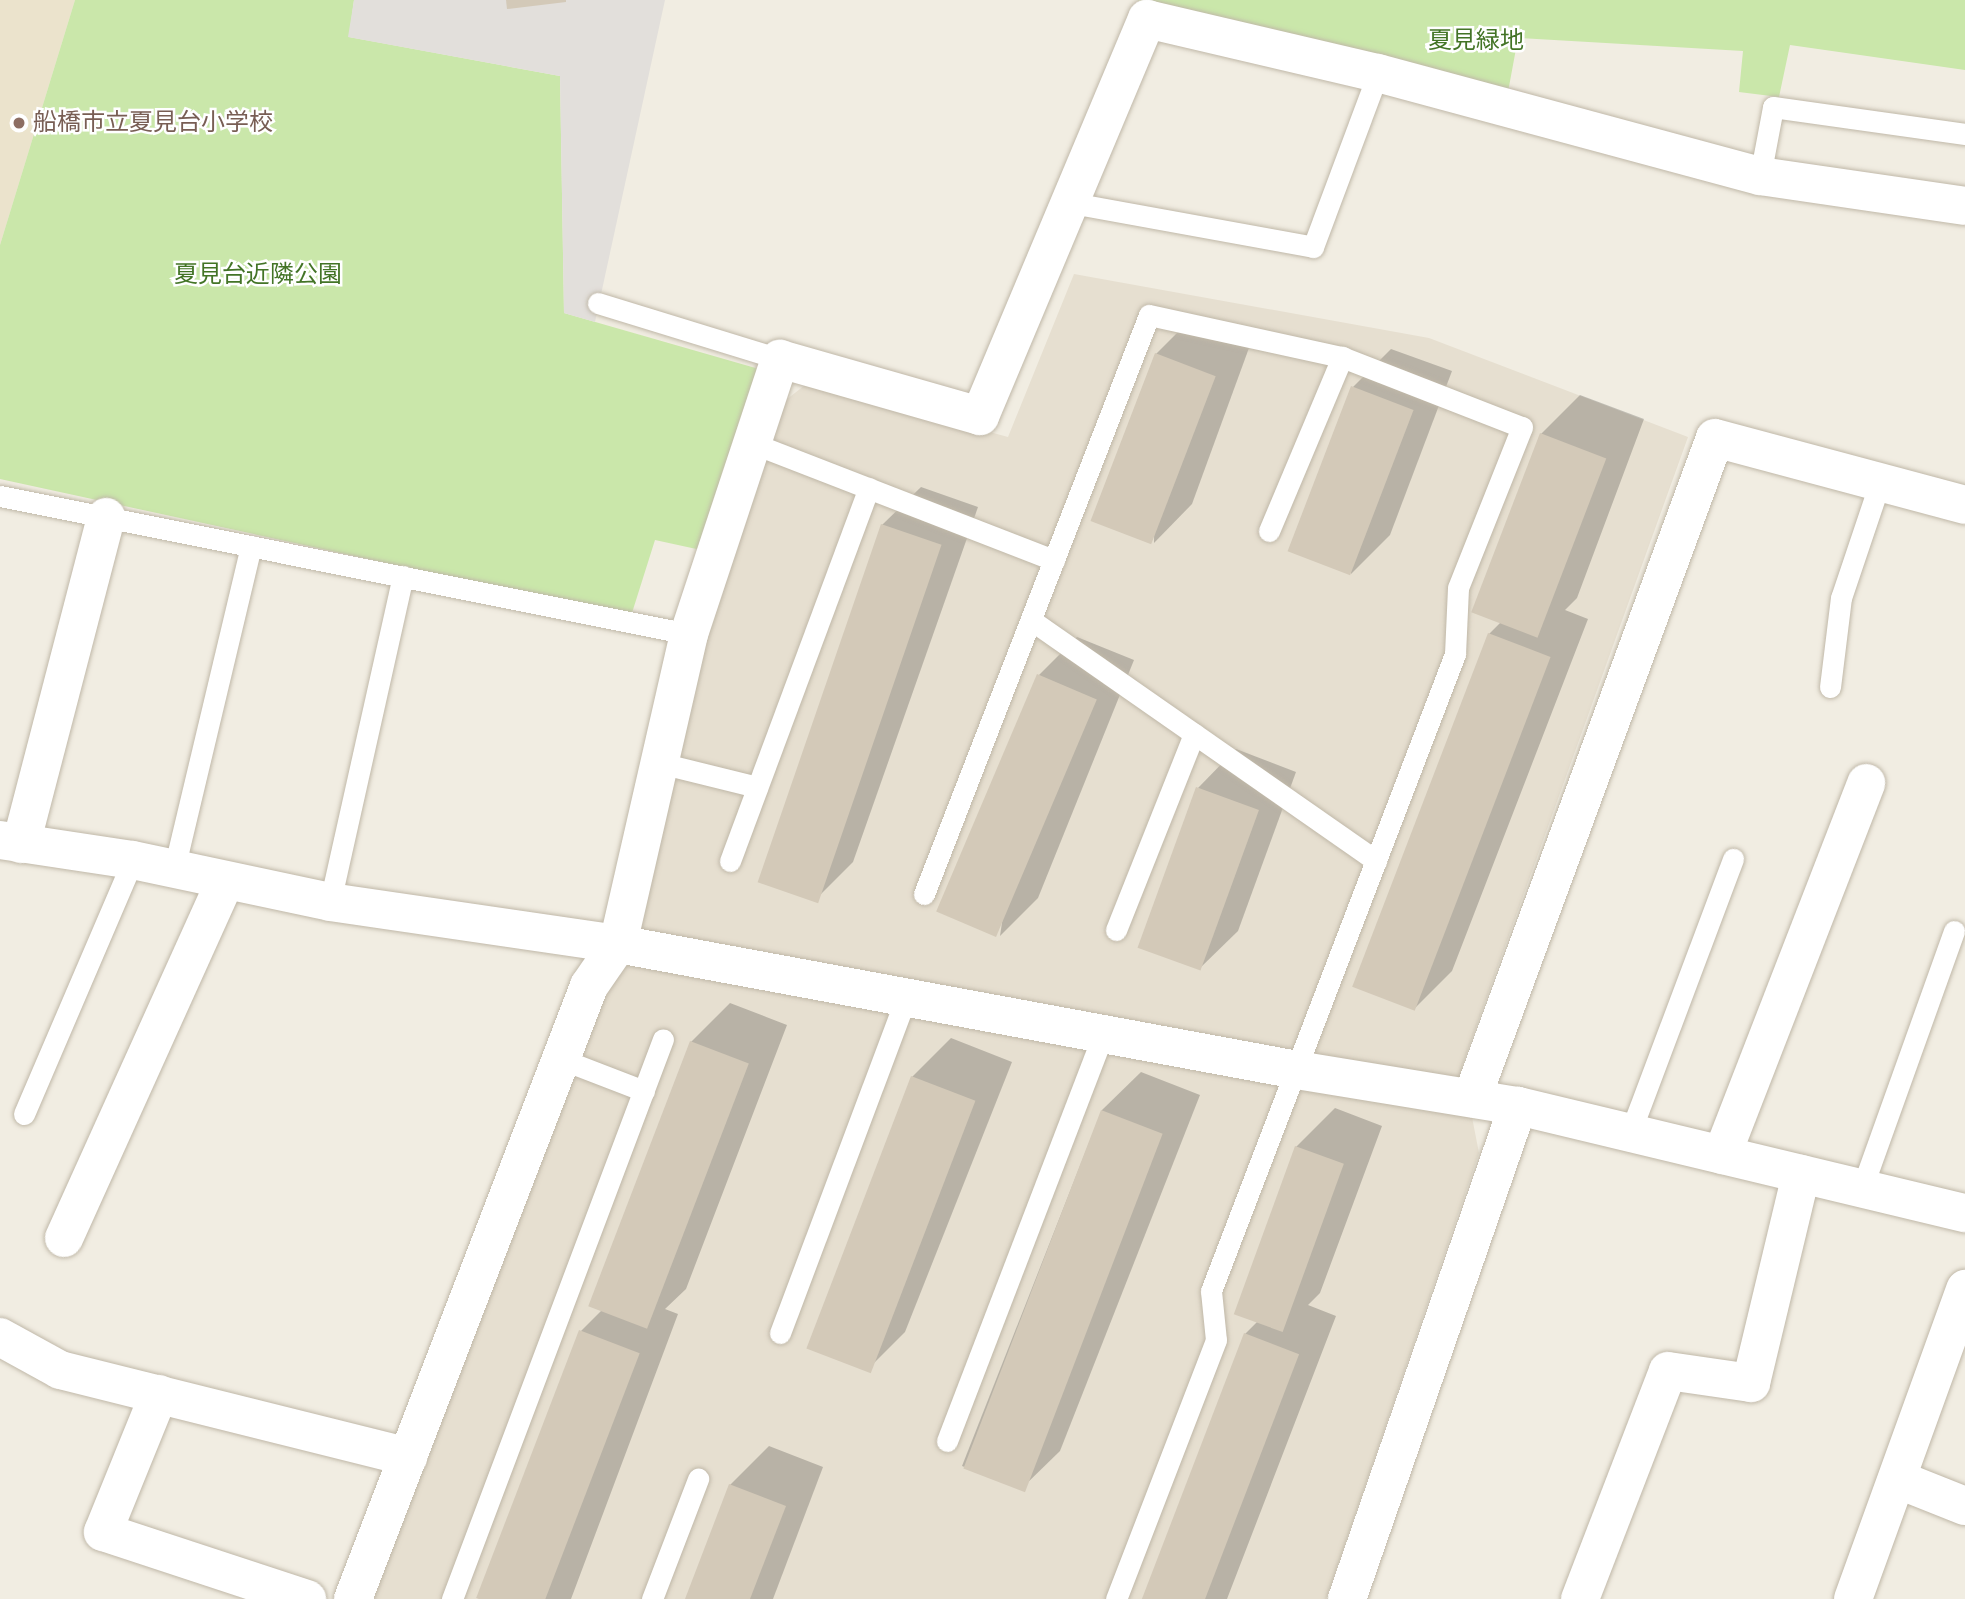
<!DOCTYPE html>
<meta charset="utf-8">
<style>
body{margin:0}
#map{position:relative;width:1965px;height:1599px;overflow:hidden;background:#f1ede2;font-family:Rubik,"Noto Sans JP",sans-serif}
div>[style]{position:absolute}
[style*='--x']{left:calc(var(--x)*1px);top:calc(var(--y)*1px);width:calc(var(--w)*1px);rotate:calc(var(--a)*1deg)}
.residential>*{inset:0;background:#e6dfd0}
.education>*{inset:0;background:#ebe3cc}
.green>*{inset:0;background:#cae7aa}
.parking>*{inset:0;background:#e2dfdb}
.shadow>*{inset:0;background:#0003}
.building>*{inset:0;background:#d3c9b8;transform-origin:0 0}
.roads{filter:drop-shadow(0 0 2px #c0b8a8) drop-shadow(0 0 2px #c0b8a8)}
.lane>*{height:21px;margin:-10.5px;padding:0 10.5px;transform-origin:10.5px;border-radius:10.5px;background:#fff}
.street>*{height:38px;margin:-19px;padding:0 19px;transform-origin:19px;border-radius:19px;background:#fff}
.dots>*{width:19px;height:19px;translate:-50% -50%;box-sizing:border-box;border:4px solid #fff;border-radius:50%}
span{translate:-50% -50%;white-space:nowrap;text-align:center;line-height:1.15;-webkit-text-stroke:5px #fff;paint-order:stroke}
.park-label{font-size:24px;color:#437426}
.education-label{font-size:24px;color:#785e54}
.left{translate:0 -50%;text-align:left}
</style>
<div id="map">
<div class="residential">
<i style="clip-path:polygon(1074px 274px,1429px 338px,1688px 437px,1462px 1066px,1479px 1153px,1326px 1599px,366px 1599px,786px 400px,805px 385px,822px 386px,1008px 437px)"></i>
</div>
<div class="education">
<i style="clip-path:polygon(0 0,75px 0,0 245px)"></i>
</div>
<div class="green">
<i style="clip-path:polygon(75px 0,354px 0,349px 37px,560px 76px,564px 313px,759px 369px,701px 550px,655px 540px,631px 616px,0 479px,0 245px)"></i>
<i style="clip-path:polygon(1137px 0,1965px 0,1965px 70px,1790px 45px,1779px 97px,1739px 92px,1743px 51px,1518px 38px,1508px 92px)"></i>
</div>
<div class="parking">
<i style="clip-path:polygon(354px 0,665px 0,595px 322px,564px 313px,560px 76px,348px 37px)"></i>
</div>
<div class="shadow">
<i style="clip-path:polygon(1195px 315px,1253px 337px,1192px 504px,1154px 543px,1156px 354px)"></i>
<i style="clip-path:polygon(1391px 349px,1452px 371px,1390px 535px,1351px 574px,1353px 387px)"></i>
<i style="clip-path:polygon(1580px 395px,1644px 419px,1577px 598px,1565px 610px,1588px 619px,1452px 971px,1414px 1009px,1489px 634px,1501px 622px,1541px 434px)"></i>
<i style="clip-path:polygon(921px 487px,978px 507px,853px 862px,815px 900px,882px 525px)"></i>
<i style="clip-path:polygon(1077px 637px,1134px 660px,1038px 898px,1000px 936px,1039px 675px)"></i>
<i style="clip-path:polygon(1236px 749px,1296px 772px,1238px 931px,1199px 969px,1198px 788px)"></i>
<i style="clip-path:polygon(730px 1003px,787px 1025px,686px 1289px,665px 1309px,678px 1314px,571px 1599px,480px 1599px,581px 1331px,602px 1310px,691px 1042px)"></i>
<i style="clip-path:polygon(951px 1038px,1012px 1062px,905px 1332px,866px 1371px,912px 1077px)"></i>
<i style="clip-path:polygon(1141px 1072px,1200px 1095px,1060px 1451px,1021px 1489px,962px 1466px,1102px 1110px)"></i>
<i style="clip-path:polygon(1335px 1108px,1382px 1126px,1320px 1293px,1308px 1305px,1336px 1316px,1227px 1599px,1144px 1599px,1245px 1334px,1257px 1322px,1296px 1147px)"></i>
<i style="clip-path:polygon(769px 1446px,823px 1467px,773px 1599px,687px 1599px,730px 1485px)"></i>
</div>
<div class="building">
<i style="clip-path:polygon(506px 0,566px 0,566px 2px,507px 9px)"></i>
<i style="left:1155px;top:353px;width:65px;height:180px;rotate:21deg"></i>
<i style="left:1351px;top:386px;width:67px;height:177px;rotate:21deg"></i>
<i style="left:1540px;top:433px;width:71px;height:192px;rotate:21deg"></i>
<i style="left:881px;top:524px;width:64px;height:379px;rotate:19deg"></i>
<i style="left:1488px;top:633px;width:67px;height:379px;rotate:21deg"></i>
<i style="left:1037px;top:674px;width:65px;height:258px;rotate:23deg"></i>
<i style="left:1196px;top:787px;width:67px;height:171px;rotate:20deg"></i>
<i style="left:690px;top:1041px;width:63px;height:284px;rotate:21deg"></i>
<i style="left:911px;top:1076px;width:69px;height:292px;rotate:21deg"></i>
<i style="left:1101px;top:1110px;width:66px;height:384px;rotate:21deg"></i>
<i style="left:1295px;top:1146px;width:52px;height:179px;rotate:20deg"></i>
<i style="left:579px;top:1330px;width:65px;height:287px;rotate:21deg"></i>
<i style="left:1244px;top:1333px;width:59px;height:285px;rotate:21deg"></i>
<i style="clip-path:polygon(729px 1484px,786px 1506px,750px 1599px,685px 1599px)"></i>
</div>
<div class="roads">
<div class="lane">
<i style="--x:1760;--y:176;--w:70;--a:-79.3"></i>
<i style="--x:1773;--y:107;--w:194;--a:8"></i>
<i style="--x:1072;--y:203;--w:245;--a:10.3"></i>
<i style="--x:1313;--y:247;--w:186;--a:-69.5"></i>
<i style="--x:598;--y:303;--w:190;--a:17.1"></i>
<i style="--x:752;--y:443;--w:324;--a:21.2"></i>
<i style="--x:0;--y:496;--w:703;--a:11.33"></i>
<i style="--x:1269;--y:531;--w:189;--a:-67.2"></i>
<i style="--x:1031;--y:620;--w:421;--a:34.9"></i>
<i style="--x:1830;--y:687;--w:90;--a:-83"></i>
<i style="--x:1841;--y:598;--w:122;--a:-71.4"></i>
<i style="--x:660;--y:763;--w:100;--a:13.9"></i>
<i style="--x:730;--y:861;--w:398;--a:-69.6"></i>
<i style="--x:174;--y:869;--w:332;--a:-76.6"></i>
<i style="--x:924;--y:894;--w:621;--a:-68.76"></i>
<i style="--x:1149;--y:315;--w:198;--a:12.3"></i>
<i style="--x:1342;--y:357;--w:193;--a:21.3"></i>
<i style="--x:1522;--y:427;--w:173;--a:111.7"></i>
<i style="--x:1458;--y:588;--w:66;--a:92.6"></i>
<i style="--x:1455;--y:654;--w:682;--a:110.96"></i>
<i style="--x:1211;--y:1291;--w:49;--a:84.2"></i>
<i style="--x:1216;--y:1340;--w:278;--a:111.1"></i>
<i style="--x:330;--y:902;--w:334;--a:-77.4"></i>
<i style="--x:1116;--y:930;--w:211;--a:-68.3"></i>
<i style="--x:561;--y:1059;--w:89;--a:21.1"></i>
<i style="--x:24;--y:1114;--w:276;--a:-66.8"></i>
<i style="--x:1630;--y:1133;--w:293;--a:-69.4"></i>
<i style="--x:1862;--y:1188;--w:273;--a:-70.3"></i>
<i style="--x:780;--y:1333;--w:359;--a:-69.4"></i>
<i style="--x:947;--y:1441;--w:436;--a:-69"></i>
<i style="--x:452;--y:1599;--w:598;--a:-69.35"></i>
<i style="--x:652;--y:1599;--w:129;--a:-69"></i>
</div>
<div class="street">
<i style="--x:0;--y:840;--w:134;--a:8.6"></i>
<i style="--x:133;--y:860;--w:201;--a:12"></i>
<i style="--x:330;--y:902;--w:291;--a:8.3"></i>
<i style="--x:618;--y:944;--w:691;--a:10.51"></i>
<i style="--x:1297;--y:1070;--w:224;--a:9.3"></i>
<i style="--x:1518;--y:1106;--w:460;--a:13.5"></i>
<i style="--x:21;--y:844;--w:338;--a:-75.4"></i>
<i style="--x:1472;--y:1098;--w:703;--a:-69.79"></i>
<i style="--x:1715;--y:438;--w:259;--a:15"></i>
<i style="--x:1722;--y:1155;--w:399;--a:-68.8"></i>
<i style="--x:64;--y:1238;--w:389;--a:-65.7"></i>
<i style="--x:0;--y:1337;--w:68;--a:28.8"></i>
<i style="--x:60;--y:1370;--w:359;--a:14"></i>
<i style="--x:159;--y:1394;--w:149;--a:112.1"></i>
<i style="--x:103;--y:1532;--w:215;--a:18.2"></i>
<i style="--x:1897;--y:1479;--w:73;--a:21.7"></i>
<i style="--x:353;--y:1599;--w:657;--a:-68.94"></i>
<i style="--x:589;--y:986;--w:51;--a:-55.4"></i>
<i style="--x:618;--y:944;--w:318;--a:-77.1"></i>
<i style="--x:689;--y:634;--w:290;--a:-71.7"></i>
<i style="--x:780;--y:359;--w:208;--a:15.9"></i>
<i style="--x:980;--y:416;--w:431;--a:-67.2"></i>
<i style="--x:1147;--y:19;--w:237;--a:13.2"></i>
<i style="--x:1378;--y:73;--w:396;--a:15.1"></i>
<i style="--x:1760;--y:176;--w:207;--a:8.3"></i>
<i style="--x:1347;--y:1599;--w:522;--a:-70.87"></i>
<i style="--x:1580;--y:1599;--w:244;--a:-68.9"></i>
<i style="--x:1668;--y:1371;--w:84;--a:8.2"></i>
<i style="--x:1751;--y:1383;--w:215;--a:-76.5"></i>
<i style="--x:1853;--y:1599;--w:330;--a:-70.1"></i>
</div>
</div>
<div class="dots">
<i style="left:19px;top:123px;background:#8d6e63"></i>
</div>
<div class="park-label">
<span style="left:1476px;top:41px">夏見緑地</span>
<span style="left:258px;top:275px">夏見台近隣公園</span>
</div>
<div class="education-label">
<span class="left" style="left:33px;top:123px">船橋市立夏見台小学校</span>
</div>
</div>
